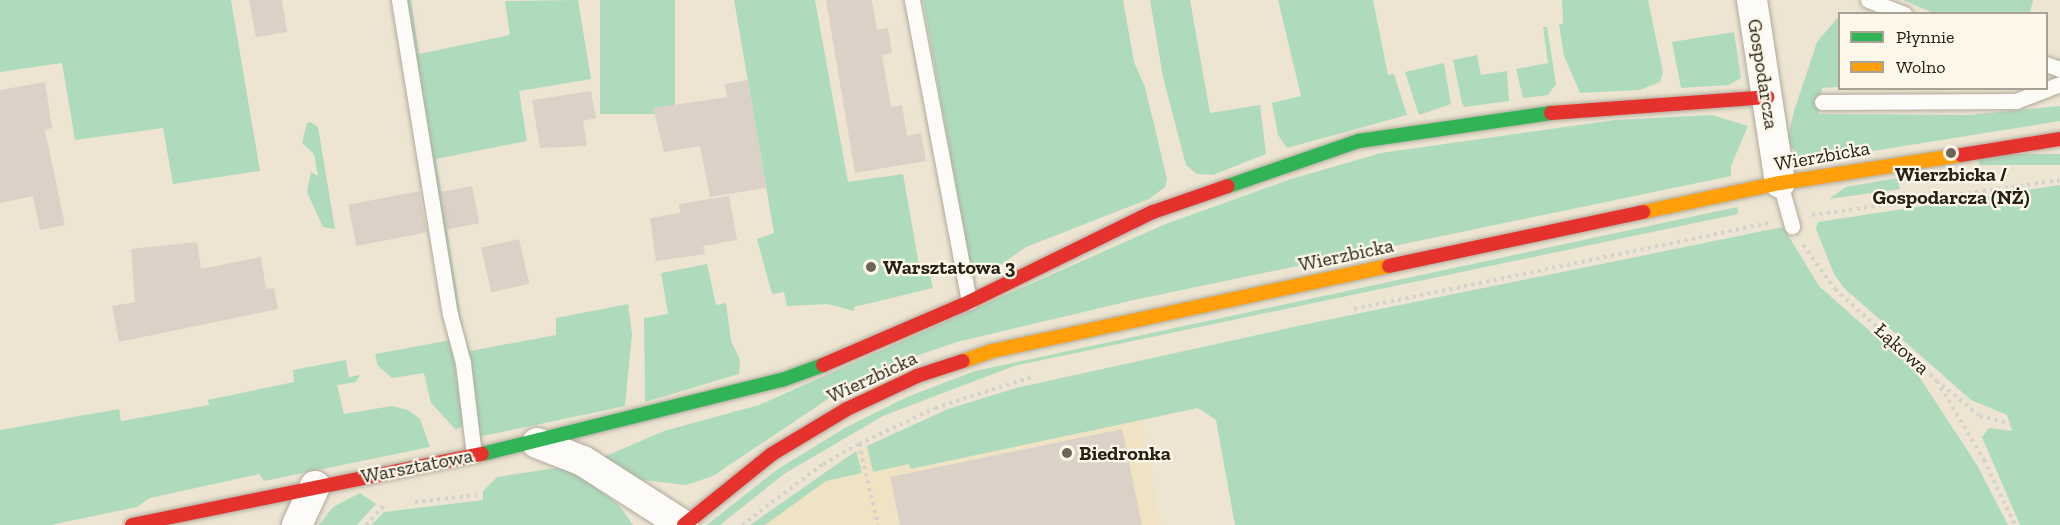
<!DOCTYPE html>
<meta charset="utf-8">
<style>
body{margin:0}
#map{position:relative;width:2060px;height:525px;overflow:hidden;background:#ede5d2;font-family:"Zilla Slab",serif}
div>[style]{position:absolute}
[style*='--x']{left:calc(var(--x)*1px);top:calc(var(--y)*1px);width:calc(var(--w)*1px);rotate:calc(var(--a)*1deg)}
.built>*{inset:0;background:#f0e3c4}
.green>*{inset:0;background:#afdbbd;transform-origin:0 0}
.building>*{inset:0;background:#dcd1c7;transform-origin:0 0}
.path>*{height:4px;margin-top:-2px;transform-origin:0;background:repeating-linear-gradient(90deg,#d4d2cd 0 3px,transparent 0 7.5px)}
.roads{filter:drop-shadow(0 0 2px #b0aa9c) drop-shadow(0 0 2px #b0aa9c)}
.lane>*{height:15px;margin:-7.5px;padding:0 7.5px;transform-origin:7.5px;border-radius:7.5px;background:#fcfbf8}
.street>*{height:30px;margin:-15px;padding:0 15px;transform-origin:15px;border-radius:15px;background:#fcfbf8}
.fast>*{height:14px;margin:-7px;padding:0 7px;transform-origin:7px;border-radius:7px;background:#30b455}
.slow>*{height:14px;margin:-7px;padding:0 7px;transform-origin:7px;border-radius:7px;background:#ff9f0a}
.jam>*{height:14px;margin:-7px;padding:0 7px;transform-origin:7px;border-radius:7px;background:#e5322d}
.dots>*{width:16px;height:16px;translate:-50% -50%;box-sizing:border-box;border:3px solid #fdf8ea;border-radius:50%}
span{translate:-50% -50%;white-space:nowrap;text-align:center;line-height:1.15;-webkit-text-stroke:4.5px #fdf8ea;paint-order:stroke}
.street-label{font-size:20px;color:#282215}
.poi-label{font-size:20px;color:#282215;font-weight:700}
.left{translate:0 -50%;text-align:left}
.legend{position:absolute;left:1838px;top:12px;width:210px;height:78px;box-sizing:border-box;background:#fdf8ea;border:2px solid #a8a295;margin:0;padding:8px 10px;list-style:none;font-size:18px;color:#282215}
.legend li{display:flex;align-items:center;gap:12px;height:30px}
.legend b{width:30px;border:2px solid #a8a295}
</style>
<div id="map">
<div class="built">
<i style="clip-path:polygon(1141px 418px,1161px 525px,765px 525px,826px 481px,862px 473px,856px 451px,867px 446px,873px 472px,909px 464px,911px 469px)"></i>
</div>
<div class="green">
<i style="clip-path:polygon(0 0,231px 0,260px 171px,173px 184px,163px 128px,75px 140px,62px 63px,0 72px)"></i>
<i style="clip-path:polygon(403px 0,411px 0,419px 54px,510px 35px,505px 1px,578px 0,591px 79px,519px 91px,527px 141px,436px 159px,464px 337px,470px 351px,556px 335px,556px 318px,628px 304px,632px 334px,625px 406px,478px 437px)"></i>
<i style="left:600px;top:0;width:75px;height:114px"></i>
<i style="clip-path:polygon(734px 0,815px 0,848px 182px,903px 174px,919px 265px,928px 265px,933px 288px,854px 307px,854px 311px,827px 304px,787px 306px,784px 292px,772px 294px,757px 239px,774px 233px)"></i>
<i style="clip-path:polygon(923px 0,1123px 0,1134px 62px,1145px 87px,1167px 179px,1165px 187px,1149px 199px,1026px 247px,993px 270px,974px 268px,969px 259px)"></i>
<i style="clip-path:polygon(1150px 0,1190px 0,1210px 113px,1260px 105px,1266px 154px,1213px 175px,1197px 174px,1186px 165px,1163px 77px)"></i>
<i style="clip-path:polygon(1278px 0,1373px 0,1388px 75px,1394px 74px,1407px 115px,1287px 148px,1278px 135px,1272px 103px,1301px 96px)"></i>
<i style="clip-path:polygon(1562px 0,1648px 0,1663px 72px,1660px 82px,1640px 90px,1580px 93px,1564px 56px,1559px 24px,1563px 24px)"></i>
<i style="clip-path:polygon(1903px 0,2033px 0,2030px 13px,1936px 14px)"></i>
<i style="clip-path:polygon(1839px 16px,1839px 87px,1822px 88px,1819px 114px,1969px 115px,2060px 106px,2060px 121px,1816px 160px,1798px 156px,1787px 140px,1794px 111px,1817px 42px)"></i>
<i style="clip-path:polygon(1543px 27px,1547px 27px,1556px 84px,1548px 95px,1523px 98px,1516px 69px,1548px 63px)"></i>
<i style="clip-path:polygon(1734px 32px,1741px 78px,1729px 85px,1681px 88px,1672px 42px)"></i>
<i style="clip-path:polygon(1477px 55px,1481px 75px,1507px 71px,1509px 101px,1464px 107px,1462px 103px,1453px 60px)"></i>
<i style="clip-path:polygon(1444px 63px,1451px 104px,1419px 115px,1405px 72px)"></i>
<i style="clip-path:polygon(1712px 115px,1748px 126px,1731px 166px,1731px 176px,1134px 300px,957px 342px,907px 359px,834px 395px,713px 476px,686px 485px,635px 479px,601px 458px,664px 431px,759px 405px,1163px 225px,1291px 179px,1381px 153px,1615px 120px)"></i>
<i style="clip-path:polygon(310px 122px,318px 127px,335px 229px,323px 227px,307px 192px,311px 172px,318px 176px,314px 154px,302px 143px,307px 123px)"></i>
<i style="left:2060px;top:154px;width:11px;height:81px;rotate:90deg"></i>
<i style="clip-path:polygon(1897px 178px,1900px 189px,1829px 199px,1846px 187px)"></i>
<i style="clip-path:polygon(2060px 185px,2060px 525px,2020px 525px,1982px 437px,1989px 428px,2012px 431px,2007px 415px,1971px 400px,1844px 288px,1834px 274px,1816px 229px,1818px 222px)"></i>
<i style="clip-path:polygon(1737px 207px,1738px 214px,1014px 366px,883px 416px,784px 474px,720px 525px,707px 525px,775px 471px,843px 429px,907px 397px,975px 371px)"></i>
<i style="clip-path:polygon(1783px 227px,1819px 286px,1916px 372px,1977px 465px,2008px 525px,1235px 525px,1216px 420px,1198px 408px,910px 469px,909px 464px,873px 472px,867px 446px,948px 409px,1016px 388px,1307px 324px)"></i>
<i style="clip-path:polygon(707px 264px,716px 305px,726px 303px,731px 341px,740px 360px,739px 374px,645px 402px,644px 318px,668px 314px,661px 273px)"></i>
<i style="clip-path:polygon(451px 340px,464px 425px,456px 430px,431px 403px,424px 373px,392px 378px,378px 366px,375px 354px)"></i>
<i style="clip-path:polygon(346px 360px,349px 377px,360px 375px,356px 382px,337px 385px,344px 414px,392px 406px,408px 410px,420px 419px,430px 447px,264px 481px,259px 474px,150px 498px,137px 507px,51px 525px,0 525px,0 430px,119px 409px,121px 421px,209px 405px,208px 400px,294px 382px,293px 370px)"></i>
<i style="clip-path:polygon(856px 451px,862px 473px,826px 481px,765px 525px,750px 525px)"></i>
<i style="clip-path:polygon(561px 467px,578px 473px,619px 505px,633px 525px,371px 525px,384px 512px,483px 500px,483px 491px,497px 477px)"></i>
<i style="clip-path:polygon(360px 493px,376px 504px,357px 525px,319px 525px,333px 507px)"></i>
</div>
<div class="building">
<i style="clip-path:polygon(249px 0,282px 0,287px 32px,256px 37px)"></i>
<i style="clip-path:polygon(826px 0,872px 0,877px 30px,888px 28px,892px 53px,882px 55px,891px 107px,902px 105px,907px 136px,921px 133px,926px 161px,855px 173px)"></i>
<i style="clip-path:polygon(748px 80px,766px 188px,710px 197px,700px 146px,664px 152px,653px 108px,727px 97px,725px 84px)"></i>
<i style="clip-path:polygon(45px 82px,52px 128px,45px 130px,65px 225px,40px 230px,33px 196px,0 203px,0 90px)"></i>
<i style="clip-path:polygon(591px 91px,596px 118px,583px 121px,587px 146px,540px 148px,532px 100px)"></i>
<i style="left:472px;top:186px;width:38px;height:33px;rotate:79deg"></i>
<i style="left:419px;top:191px;width:42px;height:72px;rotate:79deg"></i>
<i style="clip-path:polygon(729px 196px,737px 240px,703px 246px,705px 254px,656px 261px,650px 218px,680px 213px,679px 204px)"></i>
<i style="left:519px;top:239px;width:46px;height:39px;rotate:77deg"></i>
<i style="clip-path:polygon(197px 242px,201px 269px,261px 257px,266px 289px,274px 288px,278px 309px,119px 342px,112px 306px,135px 302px,131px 249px)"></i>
<i style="clip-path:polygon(1122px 429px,1142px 525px,900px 525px,890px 477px)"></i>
</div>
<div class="path">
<i style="--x:1812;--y:215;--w:250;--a:-8"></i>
<i style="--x:1803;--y:245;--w:54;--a:54"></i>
<i style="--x:1835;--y:289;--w:137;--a:42"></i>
<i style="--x:1937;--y:381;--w:92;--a:59.3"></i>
<i style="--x:1984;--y:460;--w:72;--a:64.5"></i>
<i style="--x:1354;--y:309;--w:425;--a:-11.7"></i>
<i style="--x:1942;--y:385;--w:49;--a:39.2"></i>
<i style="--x:1980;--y:416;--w:32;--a:14"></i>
<i style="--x:859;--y:444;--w:83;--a:76.8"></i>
<i style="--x:415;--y:502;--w:62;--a:-6.4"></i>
<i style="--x:366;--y:525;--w:26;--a:-47"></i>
<i style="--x:742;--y:525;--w:101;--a:-37"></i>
<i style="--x:823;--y:464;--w:41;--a:-29.1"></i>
<i style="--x:859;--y:444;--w:84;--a:-25.3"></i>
<i style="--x:935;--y:408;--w:105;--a:-17.7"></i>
</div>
<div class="roads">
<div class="lane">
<i style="--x:399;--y:0;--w:318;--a:80.8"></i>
<i style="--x:450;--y:314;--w:51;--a:75.1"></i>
<i style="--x:463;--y:363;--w:93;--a:83.2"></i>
<i style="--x:912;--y:0;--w:307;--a:79.3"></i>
<i style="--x:1868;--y:0;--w:39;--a:21"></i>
<i style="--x:2046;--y:64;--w:15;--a:20"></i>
<i style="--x:1822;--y:102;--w:194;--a:-0.3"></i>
<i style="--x:2016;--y:101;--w:47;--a:-21.1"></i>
<i style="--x:1780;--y:183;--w:45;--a:74.4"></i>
</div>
<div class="street">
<i style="--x:1752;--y:0;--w:185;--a:81.3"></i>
<i style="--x:537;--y:443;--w:49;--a:21.4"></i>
<i style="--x:583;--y:461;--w:119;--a:32.6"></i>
<i style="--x:297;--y:525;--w:43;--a:-65.2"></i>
</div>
<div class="fast">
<i style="--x:1228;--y:186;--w:139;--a:-19"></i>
<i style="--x:1359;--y:141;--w:194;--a:-8.3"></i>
<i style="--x:482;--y:454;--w:309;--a:-13.9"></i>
<i style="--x:782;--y:380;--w:44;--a:-20.1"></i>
</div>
<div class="slow">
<i style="--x:1643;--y:212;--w:140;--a:-12"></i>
<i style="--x:1780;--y:183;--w:183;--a:-8.8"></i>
<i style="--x:963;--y:361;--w:31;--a:-19"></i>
<i style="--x:992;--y:351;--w:406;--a:-12.1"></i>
</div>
<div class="jam">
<i style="--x:1551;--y:113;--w:217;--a:-4.2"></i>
<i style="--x:1961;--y:155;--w:100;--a:-9.2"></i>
<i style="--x:1389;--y:266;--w:260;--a:-12"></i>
<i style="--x:823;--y:365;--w:159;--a:-23.3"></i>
<i style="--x:969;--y:302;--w:205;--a:-26.1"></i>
<i style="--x:1153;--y:212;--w:79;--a:-19.1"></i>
<i style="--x:132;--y:525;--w:357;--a:-11.5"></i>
<i style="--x:684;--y:525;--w:113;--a:-38.9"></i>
<i style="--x:772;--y:454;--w:87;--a:-31"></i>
<i style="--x:847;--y:409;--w:77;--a:-25.2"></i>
<i style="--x:917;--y:376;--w:48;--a:-18.1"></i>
</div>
</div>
<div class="dots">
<i style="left:1951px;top:153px;background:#6d6657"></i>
<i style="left:871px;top:267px;background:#6d6657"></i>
<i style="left:1067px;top:453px;background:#6d6657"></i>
</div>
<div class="street-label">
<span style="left:1763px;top:74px;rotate:81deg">Gospodarcza</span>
<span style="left:1822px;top:156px;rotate:-10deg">Wierzbicka</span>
<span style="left:1346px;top:255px;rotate:-12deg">Wierzbicka</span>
<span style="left:1902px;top:349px;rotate:42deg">Łąkowa</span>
<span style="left:872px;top:377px;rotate:-25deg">Wierzbicka</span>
<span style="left:417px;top:466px;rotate:-11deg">Warsztatowa</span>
</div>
<div class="poi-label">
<span style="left:1951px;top:186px">Wierzbicka /<br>Gospodarcza (NŻ)</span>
<span class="left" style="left:883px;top:267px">Warsztatowa 3</span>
<span class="left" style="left:1079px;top:453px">Biedronka</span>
</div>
<ul class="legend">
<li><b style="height:8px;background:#30b455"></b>Płynnie</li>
<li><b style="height:8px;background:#ff9f0a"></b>Wolno</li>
</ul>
</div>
